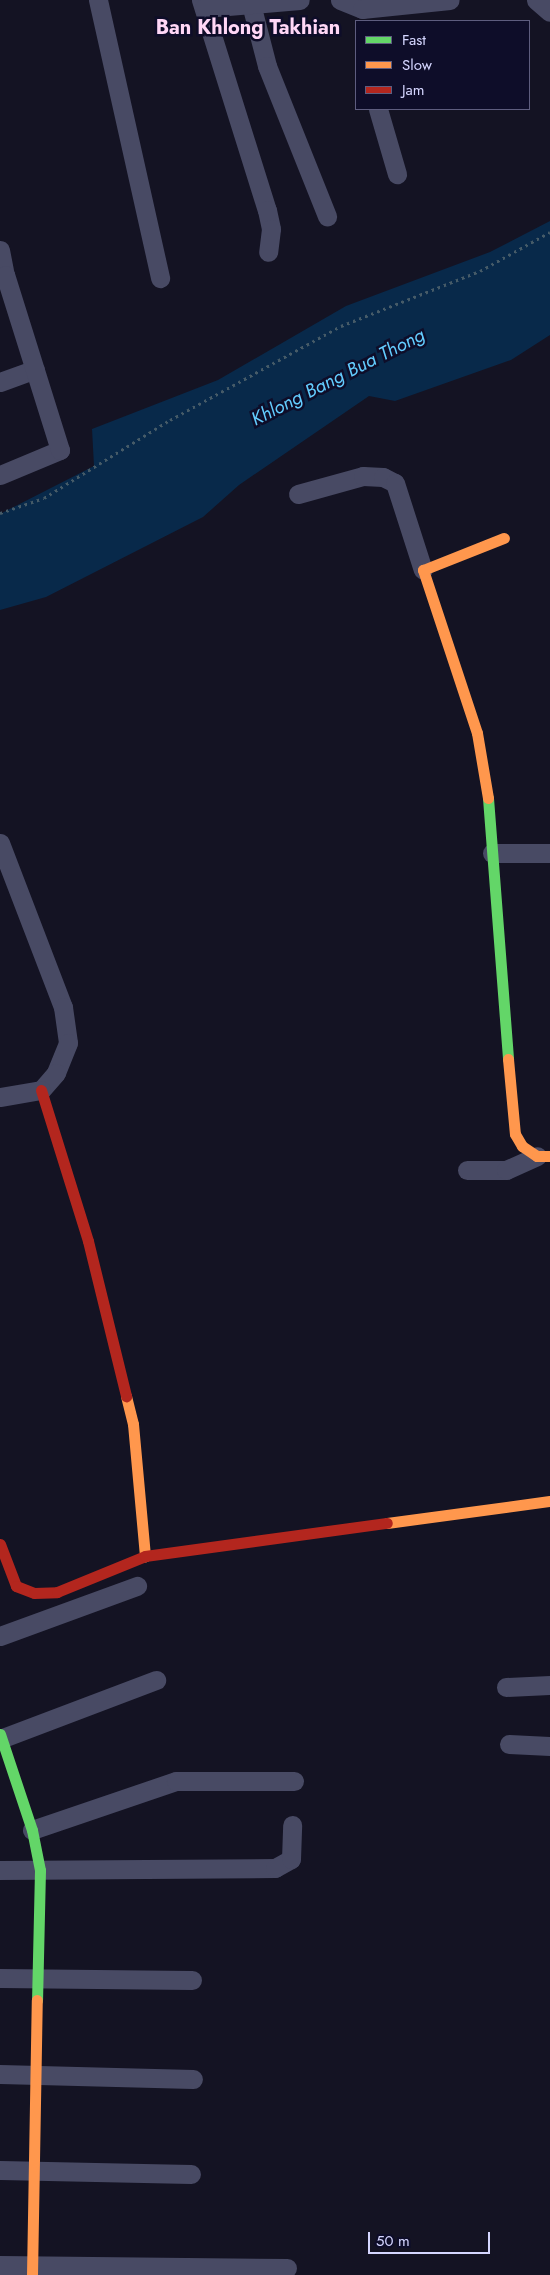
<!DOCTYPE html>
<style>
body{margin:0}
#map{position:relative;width:550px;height:2275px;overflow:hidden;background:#141323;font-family:Jost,sans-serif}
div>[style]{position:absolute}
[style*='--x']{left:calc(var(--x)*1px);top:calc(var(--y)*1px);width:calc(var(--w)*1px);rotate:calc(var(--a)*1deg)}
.water>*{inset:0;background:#08294a}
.path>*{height:3px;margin-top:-1.5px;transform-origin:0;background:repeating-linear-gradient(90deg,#465b68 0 2.5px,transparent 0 6.5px)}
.street>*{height:19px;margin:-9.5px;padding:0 9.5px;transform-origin:9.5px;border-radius:9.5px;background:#484a64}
.fast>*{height:11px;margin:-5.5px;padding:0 5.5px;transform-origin:5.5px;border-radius:5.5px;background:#63d668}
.slow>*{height:11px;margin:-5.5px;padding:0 5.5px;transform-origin:5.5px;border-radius:5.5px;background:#ff974d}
.jam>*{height:11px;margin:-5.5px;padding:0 5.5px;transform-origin:5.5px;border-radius:5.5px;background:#b3261e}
span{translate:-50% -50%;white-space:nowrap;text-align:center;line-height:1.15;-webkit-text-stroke:5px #0e0d29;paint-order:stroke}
.water-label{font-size:19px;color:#63cdff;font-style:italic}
.quarter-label{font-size:20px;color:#ffd7f6;font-weight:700}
.legend{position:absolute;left:355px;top:20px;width:175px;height:90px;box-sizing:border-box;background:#0e0d29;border:1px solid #5e5d7f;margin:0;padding:6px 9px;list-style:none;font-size:15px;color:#d5d6ff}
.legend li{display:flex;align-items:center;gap:10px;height:25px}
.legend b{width:25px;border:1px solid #5e5d7f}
.scale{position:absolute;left:368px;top:2232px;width:122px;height:22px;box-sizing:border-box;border:2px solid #d5d6ff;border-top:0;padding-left:6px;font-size:15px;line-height:18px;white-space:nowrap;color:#d5d6ff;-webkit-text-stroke:4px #0e0d29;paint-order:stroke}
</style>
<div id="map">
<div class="water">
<i style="clip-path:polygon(550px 221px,550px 335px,511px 360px,395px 401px,369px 396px,239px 485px,203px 517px,46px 597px,0 610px,0 514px,94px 466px,92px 429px,218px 380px,346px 306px,490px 252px)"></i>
</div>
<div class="path">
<i style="--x:0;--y:513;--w:46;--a:-18.8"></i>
<i style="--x:44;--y:498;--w:148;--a:-31.8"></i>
<i style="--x:170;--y:420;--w:195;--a:-28.8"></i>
<i style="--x:341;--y:326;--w:149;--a:-21.6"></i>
<i style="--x:480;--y:271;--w:80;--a:-29.1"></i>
</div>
<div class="street">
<i style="--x:98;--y:0;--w:285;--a:77.4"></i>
<i style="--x:201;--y:0;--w:220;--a:72.6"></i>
<i style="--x:267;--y:210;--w:19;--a:78"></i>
<i style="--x:271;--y:229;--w:23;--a:97"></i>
<i style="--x:340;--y:0;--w:24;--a:22"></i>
<i style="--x:362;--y:9;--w:88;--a:-5.8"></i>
<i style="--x:536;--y:0;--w:18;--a:41"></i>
<i style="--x:251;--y:4;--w:64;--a:75.5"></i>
<i style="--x:267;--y:66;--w:162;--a:68.2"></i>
<i style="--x:204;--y:8;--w:96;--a:-4.8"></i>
<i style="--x:378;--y:109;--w:68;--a:73.7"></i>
<i style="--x:0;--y:250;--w:25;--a:79"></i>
<i style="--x:5;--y:275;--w:5;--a:158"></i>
<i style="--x:0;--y:382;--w:37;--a:-20"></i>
<i style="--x:0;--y:475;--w:65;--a:-22.6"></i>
<i style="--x:60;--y:450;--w:183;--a:-107.4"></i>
<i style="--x:298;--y:494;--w:67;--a:-15.5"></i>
<i style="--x:363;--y:476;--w:20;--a:3"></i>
<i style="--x:383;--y:477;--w:13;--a:27"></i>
<i style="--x:395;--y:483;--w:91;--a:72.2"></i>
<i style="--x:0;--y:843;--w:176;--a:69"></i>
<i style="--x:63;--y:1007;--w:36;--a:82"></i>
<i style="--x:68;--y:1043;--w:32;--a:112"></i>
<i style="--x:56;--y:1073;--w:23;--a:131"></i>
<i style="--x:41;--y:1090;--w:42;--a:170.3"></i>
<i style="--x:492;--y:853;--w:58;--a:0"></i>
<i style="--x:467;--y:1170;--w:39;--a:0"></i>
<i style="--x:506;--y:1170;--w:34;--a:-24"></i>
<i style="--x:0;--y:1636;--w:146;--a:-20.1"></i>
<i style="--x:506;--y:1687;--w:44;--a:-2.6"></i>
<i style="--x:0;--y:1739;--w:167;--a:-20.7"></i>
<i style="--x:509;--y:1744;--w:41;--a:2.8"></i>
<i style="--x:32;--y:1830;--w:152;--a:-18.8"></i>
<i style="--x:176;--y:1781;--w:118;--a:0"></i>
<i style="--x:0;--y:1870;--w:275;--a:-0.4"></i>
<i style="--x:275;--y:1868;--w:18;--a:-29"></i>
<i style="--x:291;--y:1859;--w:34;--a:-88"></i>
<i style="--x:0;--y:1978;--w:192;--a:0.6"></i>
<i style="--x:0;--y:2074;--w:193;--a:1.5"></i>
<i style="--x:0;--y:2170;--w:191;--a:1.2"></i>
<i style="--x:0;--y:2265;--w:287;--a:0.6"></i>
</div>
<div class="fast">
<i style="--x:488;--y:798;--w:262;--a:85.6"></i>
<i style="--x:0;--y:1734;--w:101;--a:71.6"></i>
<i style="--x:32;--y:1830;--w:41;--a:78.7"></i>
<i style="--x:40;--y:1870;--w:130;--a:91.3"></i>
</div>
<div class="slow">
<i style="--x:488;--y:798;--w:66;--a:-99.6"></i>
<i style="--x:477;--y:733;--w:172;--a:-108.3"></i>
<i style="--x:423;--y:570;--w:87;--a:-21.6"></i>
<i style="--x:508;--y:1059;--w:75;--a:84.7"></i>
<i style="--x:515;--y:1134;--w:14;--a:60"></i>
<i style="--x:522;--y:1146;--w:18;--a:34"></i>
<i style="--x:537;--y:1156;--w:13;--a:0"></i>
<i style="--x:126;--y:1396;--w:29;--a:76"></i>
<i style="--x:133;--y:1424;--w:133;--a:84.8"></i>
<i style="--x:387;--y:1523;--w:164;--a:-7.7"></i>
<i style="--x:32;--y:2275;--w:275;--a:-89"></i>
</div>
<div class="jam">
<i style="--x:41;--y:1090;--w:158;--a:72.7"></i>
<i style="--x:88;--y:1241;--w:160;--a:76.2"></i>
<i style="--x:0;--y:1544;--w:45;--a:69.1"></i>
<i style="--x:16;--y:1586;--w:19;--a:21"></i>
<i style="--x:34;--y:1593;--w:23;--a:-2"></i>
<i style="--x:57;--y:1592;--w:95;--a:-22.2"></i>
<i style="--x:145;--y:1556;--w:244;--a:-7.8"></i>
</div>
<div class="water-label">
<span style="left:338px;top:377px;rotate:-27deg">Khlong Bang Bua Thong</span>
</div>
<div class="quarter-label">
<span style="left:248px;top:27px">Ban Khlong Takhian</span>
</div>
<ul class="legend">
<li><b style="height:6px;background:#63d668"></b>Fast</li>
<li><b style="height:6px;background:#ff974d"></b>Slow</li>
<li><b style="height:6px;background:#b3261e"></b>Jam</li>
</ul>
<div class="scale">50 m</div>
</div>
